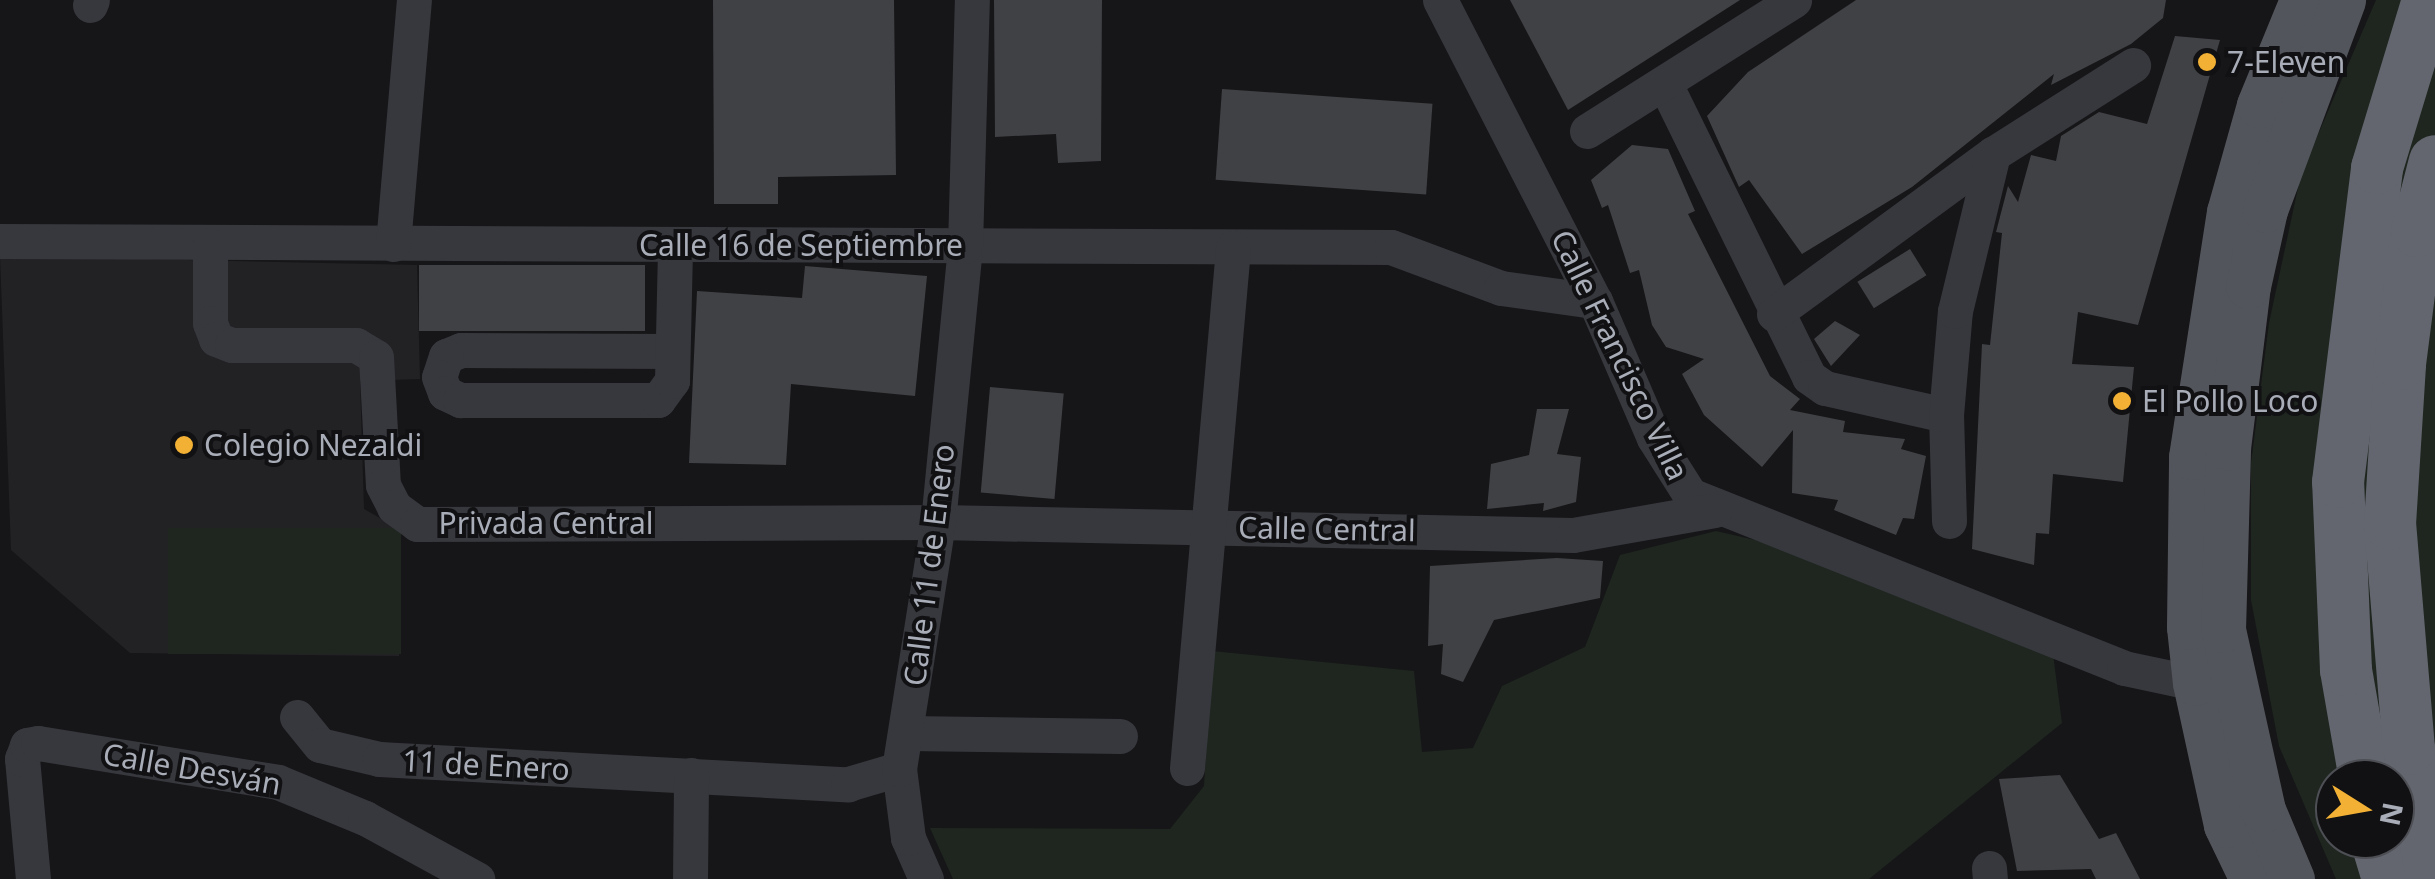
<!DOCTYPE html>
<meta charset="utf-8">
<style>
body{margin:0}
#map{position:relative;width:2435px;height:879px;overflow:hidden;background:#161618;font-family:"Noto Sans",sans-serif}
div>[style]{position:absolute}
[style*='--x']{left:calc(var(--x)*1px);top:calc(var(--y)*1px);width:calc(var(--w)*1px);rotate:calc(var(--a)*1deg)}
.built>*{inset:0;background:#222225}
.green>*{inset:0;background:#1e261f;transform-origin:0 0}
.building>*{inset:0;background:#404145;transform-origin:0 0}
.minor>*{height:35px;margin:-17.5px;padding:0 17.5px;transform-origin:17.5px;border-radius:17.5px;background:#37383d}
.major>*{height:45px;margin:-22.5px;padding:0 22.5px;transform-origin:22.5px;border-radius:22.5px;background:#53555c}
.highway>*{height:52px;margin:-26px;padding:0 26px;transform-origin:26px;border-radius:26px;background:#63666e}
.dots>*{width:28px;height:28px;translate:-50% -50%;box-sizing:border-box;border:5px solid #111113;border-radius:50%}
span{translate:-50% -50%;white-space:nowrap;text-align:center;line-height:1.15;-webkit-text-stroke:8px #111113;paint-order:stroke}
.poi-label{font-size:30px;color:#a8adb8}
.left{translate:0 -50%;text-align:left}
.street-label{font-size:30px;color:#a8adb8}
.north{position:absolute;left:2315px;top:759px;width:100px;height:100px;box-sizing:border-box;background:#111113;border:2px solid #4d4f55;border-radius:50%;rotate:101deg;font-size:28px;font-weight:700;line-height:40px;text-align:center;color:#a8adb8}
.north::after{content:'';display:block;margin:auto;width:35px;height:45px;background:#f2b134;clip-path:polygon(50% 0,100% 100%,50% 72%,0 100%)}
</style>
<div id="map">
<div class="built">
<i style="clip-path:polygon(0 256px,417px 265px,420px 379px,360px 381px,364px 509px,401px 530px,399px 656px,130px 653px,11px 550px)"></i>
</div>
<div class="green">
<i style="clip-path:polygon(evenodd,2376px 0,2435px 0,2435px 879px,2336px 879px,2279px 746px,2251px 600px,2251px 463px,2269px 323px,2301px 174px,2376px 0,2335px 779px,2395px 779px,2395px 839px,2335px 839px,2335px 779px)"></i>
<i style="left:168px;top:528px;width:233px;height:126px"></i>
<i style="clip-path:polygon(1716px 531px,1785px 547px,2053px 654px,2062px 723px,1869px 879px,953px 879px,930px 828px,1170px 829px,1204px 786px,1212px 651px,1414px 671px,1422px 752px,1473px 748px,1502px 686px,1585px 647px,1620px 555px)"></i>
</div>
<div class="building">
<i style="clip-path:polygon(713px 0,894px 0,896px 175px,778px 177px,778px 204px,714px 204px)"></i>
<i style="clip-path:polygon(994px 0,1102px 0,1101px 161px,1058px 163px,1056px 134px,995px 137px)"></i>
<i style="clip-path:polygon(1510px 0,1740px 0,1568px 110px)"></i>
<i style="clip-path:polygon(1856px 0,2166px 0,2163px 18px,2131px 44px,2051px 85px,2054px 74px,1912px 187px,1802px 254px,1749px 180px,1739px 187px,1707px 116px,1748px 72px)"></i>
<i style="clip-path:polygon(2175px 36px,2220px 40px,2138px 325px,2078px 312px,2072px 364px,2134px 367px,2123px 482px,2053px 474px,2049px 534px,2036px 533px,2034px 565px,1972px 549px,1982px 344px,1990px 345px,2002px 233px,1996px 232px,2008px 186px,2018px 202px,2031px 155px,2056px 161px,2061px 136px,2099px 112px,2147px 124px)"></i>
<i style="left:1222px;top:89px;width:211px;height:91px;rotate:4deg"></i>
<i style="clip-path:polygon(1632px 145px,1668px 149px,1695px 211px,1688px 214px,1770px 376px,1800px 399px,1790px 410px,1845px 421px,1843px 432px,1905px 439px,1901px 449px,1926px 456px,1914px 519px,1903px 518px,1896px 535px,1834px 510px,1838px 500px,1792px 493px,1793px 430px,1762px 467px,1704px 415px,1682px 374px,1704px 359px,1666px 347px,1652px 325px,1639px 270px,1630px 273px,1608px 205px,1602px 208px,1591px 180px)"></i>
<i style="left:1910px;top:249px;width:31px;height:62px;rotate:58deg"></i>
<i style="left:419px;top:265px;width:226px;height:66px"></i>
<i style="clip-path:polygon(805px 266px,927px 276px,915px 396px,791px 384px,786px 465px,689px 463px,697px 291px,802px 298px)"></i>
<i style="clip-path:polygon(1835px 321px,1860px 335px,1831px 366px,1814px 339px)"></i>
<i style="left:990px;top:387px;width:74px;height:106px;rotate:5deg"></i>
<i style="clip-path:polygon(1537px 409px,1569px 409px,1557px 454px,1581px 457px,1576px 502px,1543px 511px,1544px 503px,1487px 509px,1491px 464px,1529px 455px)"></i>
<i style="clip-path:polygon(1557px 558px,1603px 561px,1600px 598px,1494px 620px,1463px 682px,1441px 674px,1443px 644px,1428px 646px,1430px 566px)"></i>
<i style="clip-path:polygon(2060px 775px,2099px 839px,2116px 833px,2140px 879px,2096px 879px,2091px 869px,2017px 871px,1999px 779px)"></i>
</div>
<div class="minor">
<i style="--x:1440;--y:0;--w:339;--a:62.8"></i>
<i style="--x:1595;--y:301;--w:149;--a:66.7"></i>
<i style="--x:1654;--y:438;--w:67;--a:57.7"></i>
<i style="--x:1690;--y:495;--w:467;--a:21.7"></i>
<i style="--x:2124;--y:668;--w:73;--a:11.9"></i>
<i style="--x:90;--y:5;--w:5;--a:-68"></i>
<i style="--x:1665;--y:84;--w:326;--a:63.8"></i>
<i style="--x:1809;--y:377;--w:19;--a:35"></i>
<i style="--x:1825;--y:388;--w:124;--a:12.6"></i>
<i style="--x:1587;--y:131;--w:245;--a:-32.3"></i>
<i style="--x:0;--y:241;--w:1391;--a:0.25"></i>
<i style="--x:1391;--y:247;--w:117;--a:20.4"></i>
<i style="--x:1501;--y:288;--w:95;--a:7.9"></i>
<i style="--x:393;--y:244;--w:245;--a:-85.1"></i>
<i style="--x:210;--y:245;--w:78;--a:90"></i>
<i style="--x:210;--y:323;--w:17;--a:69"></i>
<i style="--x:216;--y:339;--w:17;--a:21"></i>
<i style="--x:232;--y:345;--w:124;--a:0"></i>
<i style="--x:356;--y:345;--w:23;--a:31"></i>
<i style="--x:376;--y:357;--w:128;--a:86.9"></i>
<i style="--x:383;--y:485;--w:25;--a:63"></i>
<i style="--x:394;--y:507;--w:29;--a:36"></i>
<i style="--x:417;--y:524;--w:521;--a:-0.22"></i>
<i style="--x:938;--y:522;--w:635;--a:1.17"></i>
<i style="--x:1573;--y:535;--w:144;--a:-10"></i>
<i style="--x:1774;--y:314;--w:271;--a:-36.2"></i>
<i style="--x:1993;--y:154;--w:166;--a:-32.4"></i>
<i style="--x:672;--y:351;--w:211;--a:-179.7"></i>
<i style="--x:461;--y:350;--w:16;--a:158"></i>
<i style="--x:446;--y:356;--w:22;--a:108"></i>
<i style="--x:439;--y:377;--w:17;--a:69"></i>
<i style="--x:445;--y:393;--w:17;--a:25"></i>
<i style="--x:460;--y:400;--w:198;--a:0"></i>
<i style="--x:658;--y:400;--w:24;--a:-54"></i>
<i style="--x:672;--y:381;--w:136;--a:-88.7"></i>
<i style="--x:1949;--y:521;--w:106;--a:-91.6"></i>
<i style="--x:1946;--y:415;--w:104;--a:-85.1"></i>
<i style="--x:1955;--y:311;--w:162;--a:-76.4"></i>
<i style="--x:297;--y:717;--w:36;--a:51"></i>
<i style="--x:320;--y:745;--w:61;--a:13.3"></i>
<i style="--x:379;--y:759;--w:470;--a:3.1"></i>
<i style="--x:848;--y:784;--w:53;--a:-16.4"></i>
<i style="--x:907;--y:733;--w:213;--a:0.8"></i>
<i style="--x:1187;--y:768;--w:522;--a:-84.94"></i>
<i style="--x:1989;--y:868;--w:11;--a:85"></i>
<i style="--x:33;--y:879;--w:121;--a:-95.2"></i>
<i style="--x:22;--y:759;--w:15;--a:-70"></i>
<i style="--x:27;--y:745;--w:11;--a:-10"></i>
<i style="--x:38;--y:743;--w:243;--a:9.2"></i>
<i style="--x:278;--y:782;--w:94;--a:22.5"></i>
<i style="--x:365;--y:818;--w:128;--a:28.6"></i>
<i style="--x:690;--y:879;--w:104;--a:-89.4"></i>
<i style="--x:926;--y:879;--w:45;--a:-113.7"></i>
<i style="--x:908;--y:838;--w:70;--a:-97.4"></i>
<i style="--x:899;--y:769;--w:250;--a:-81"></i>
<i style="--x:938;--y:522;--w:277;--a:-84.4"></i>
<i style="--x:965;--y:246;--w:246;--a:-88.4"></i>
</div>
<div class="major">
<i style="--x:2252;--y:879;--w:60;--a:-115.7"></i>
<i style="--x:2226;--y:825;--w:145;--a:-102.3"></i>
<i style="--x:2195;--y:683;--w:56;--a:-96.1"></i>
<i style="--x:2189;--y:627;--w:170;--a:-89.3"></i>
<i style="--x:2191;--y:457;--w:248;--a:-81.2"></i>
<i style="--x:2229;--y:212;--w:111;--a:-74.3"></i>
<i style="--x:2259;--y:105;--w:113;--a:-67.7"></i>
<i style="--x:2292;--y:879;--w:75;--a:-112.8"></i>
<i style="--x:2263;--y:810;--w:184;--a:-102.5"></i>
<i style="--x:2223;--y:630;--w:182;--a:-88.4"></i>
<i style="--x:2228;--y:448;--w:163;--a:-83"></i>
<i style="--x:2248;--y:286;--w:78;--a:-77.4"></i>
<i style="--x:2265;--y:210;--w:224;--a:-69.6"></i>
</div>
<div class="highway">
<i style="--x:2365;--y:779;--w:111;--a:-99.9"></i>
<i style="--x:2346;--y:670;--w:188;--a:-92.4"></i>
<i style="--x:2338;--y:482;--w:316;--a:-82.9"></i>
<i style="--x:2377;--y:168;--w:176;--a:-73.1"></i>
<i style="--x:2376;--y:839;--w:42;--a:73.3"></i>
<i style="--x:2432;--y:879;--w:132;--a:-100"></i>
<i style="--x:2409;--y:749;--w:226;--a:-94.8"></i>
<i style="--x:2390;--y:524;--w:160;--a:-86.4"></i>
<i style="--x:2400;--y:364;--w:134;--a:-82.7"></i>
<i style="--x:2417;--y:231;--w:72;--a:-75.6"></i>
</div>
<div class="dots">
<i style="left:2207px;top:62px;background:#f2b134"></i>
<i style="left:2122px;top:401px;background:#f2b134"></i>
<i style="left:184px;top:445px;background:#f2b134"></i>
</div>
<div class="poi-label">
<span class="left" style="left:2227px;top:62px">7-Eleven</span>
<span class="left" style="left:2142px;top:401px">El Pollo Loco</span>
<span class="left" style="left:204px;top:445px">Colegio Nezaldi</span>
</div>
<div class="street-label">
<span style="left:801px;top:245px">Calle 16 de Septiembre</span>
<span style="left:1620px;top:355px;rotate:64deg">Calle Francisco Villa</span>
<span style="left:546px;top:523px">Privada Central</span>
<span style="left:1327px;top:529px;rotate:1deg">Calle Central</span>
<span style="left:929px;top:565px;rotate:-83deg">Calle 11 de Enero</span>
<span style="left:486px;top:765px;rotate:3deg">11 de Enero</span>
<span style="left:192px;top:769px;rotate:10deg">Calle Desván</span>
</div>
<div class="north">N</div>
</div>
